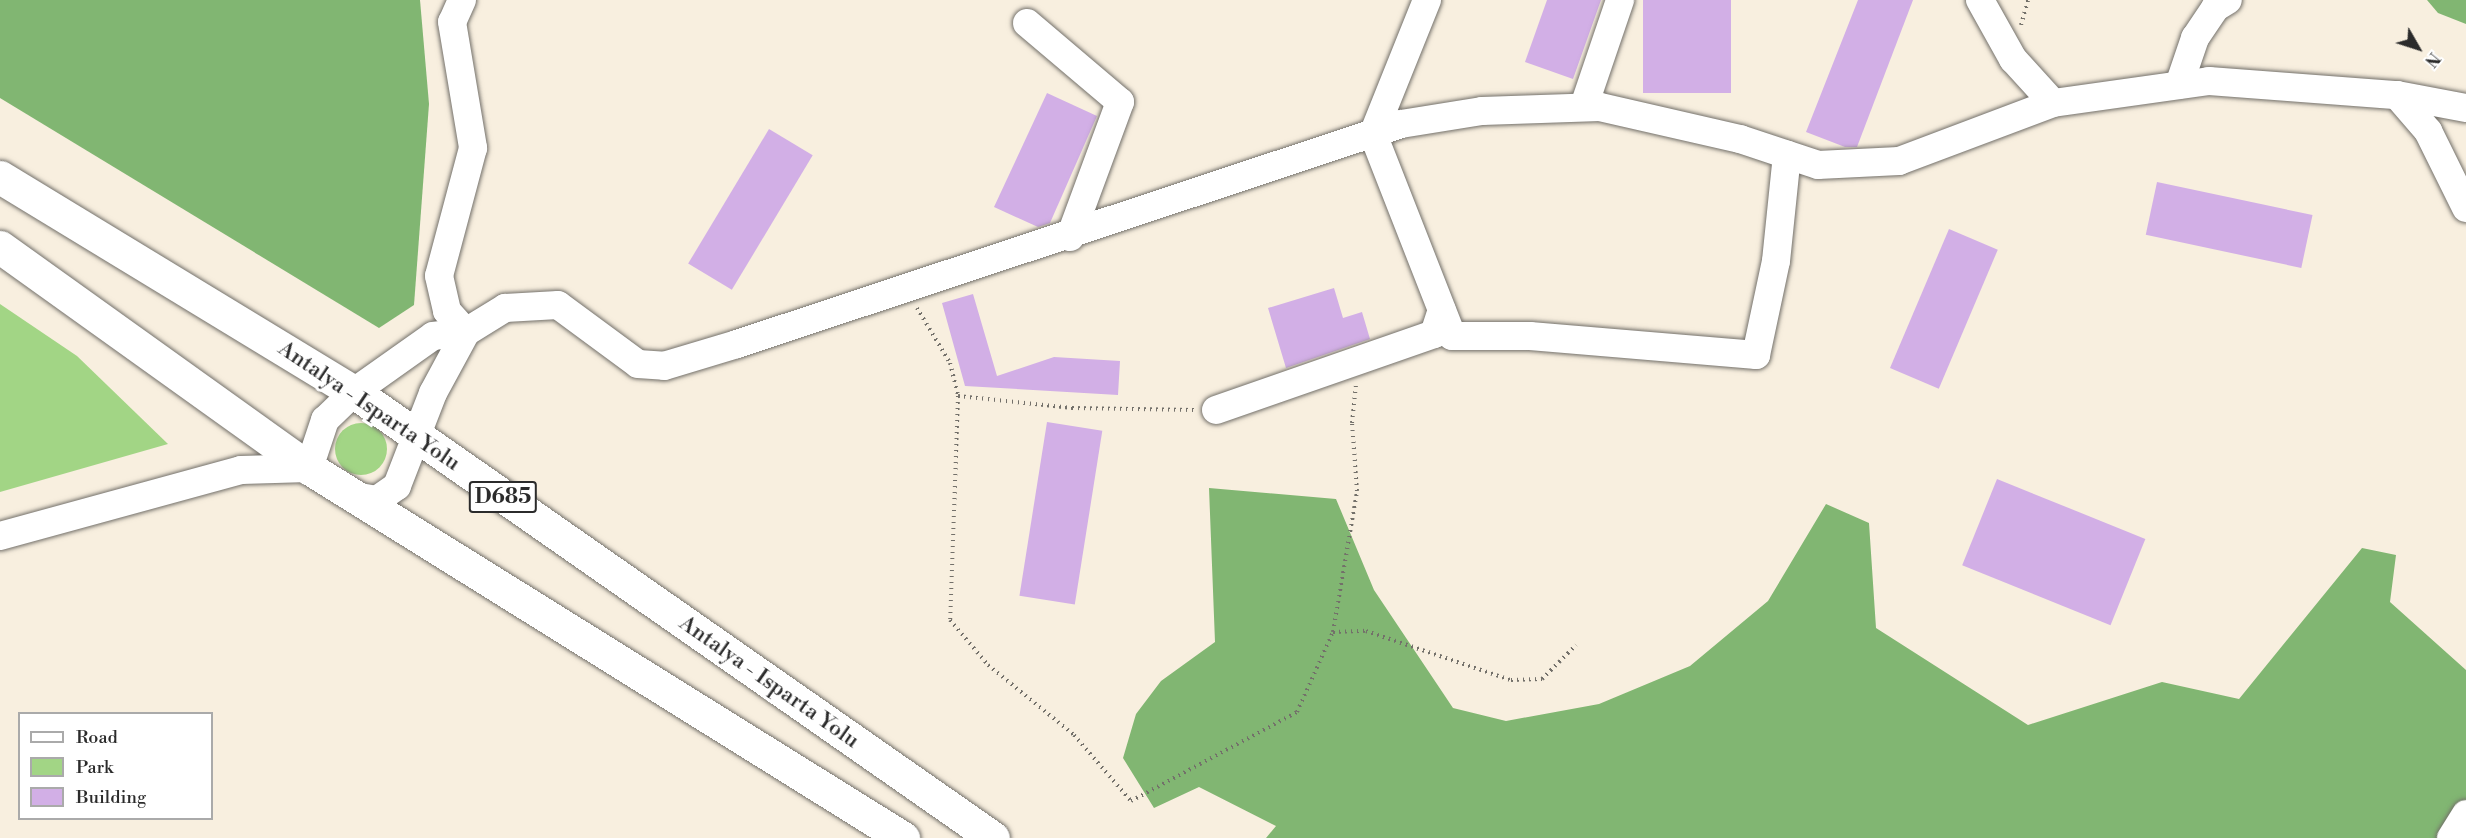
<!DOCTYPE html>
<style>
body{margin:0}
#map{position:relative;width:2466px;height:838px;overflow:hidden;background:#f8efdf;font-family:"Libre Bodoni",serif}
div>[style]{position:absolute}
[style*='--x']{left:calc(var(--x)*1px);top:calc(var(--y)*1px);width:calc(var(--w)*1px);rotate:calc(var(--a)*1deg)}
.green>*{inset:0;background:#a2d585}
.round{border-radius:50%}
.forest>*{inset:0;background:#81b672}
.building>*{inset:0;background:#d2afe6;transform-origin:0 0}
.path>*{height:4px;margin-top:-2px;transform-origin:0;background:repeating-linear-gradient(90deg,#73706a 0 1.5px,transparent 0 6px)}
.roads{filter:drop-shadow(0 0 2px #73706a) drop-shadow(0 0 2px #73706a)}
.minor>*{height:28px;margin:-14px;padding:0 14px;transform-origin:14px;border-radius:14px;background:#fff}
.highway>*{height:33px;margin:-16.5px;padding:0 16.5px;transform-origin:16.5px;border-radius:16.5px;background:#fff}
span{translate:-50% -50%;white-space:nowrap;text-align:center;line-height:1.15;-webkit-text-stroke:6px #fff;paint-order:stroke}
.shield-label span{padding:2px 4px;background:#fff;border:2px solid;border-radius:4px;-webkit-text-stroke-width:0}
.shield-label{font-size:21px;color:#2b2b2b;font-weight:700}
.street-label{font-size:22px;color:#2b2b2b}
.legend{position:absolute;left:18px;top:712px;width:195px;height:108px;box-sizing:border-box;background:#fff;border:2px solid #aaa;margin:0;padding:8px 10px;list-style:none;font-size:18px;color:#2b2b2b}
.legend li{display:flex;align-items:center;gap:12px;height:30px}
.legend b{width:30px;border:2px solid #aaa}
.north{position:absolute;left:2388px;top:18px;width:60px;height:60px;-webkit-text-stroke:4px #fff;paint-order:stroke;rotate:129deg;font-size:16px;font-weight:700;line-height:24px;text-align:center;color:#2b2b2b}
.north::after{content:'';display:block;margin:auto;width:21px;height:27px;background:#2b2b2b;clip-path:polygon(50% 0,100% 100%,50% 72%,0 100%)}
</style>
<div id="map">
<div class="green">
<i style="clip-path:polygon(0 304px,77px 356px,168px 444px,0 492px)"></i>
<i class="round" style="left:335px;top:423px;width:52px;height:52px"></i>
</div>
<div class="forest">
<i style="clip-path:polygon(0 0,420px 0,429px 104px,414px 305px,379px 328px,0 98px)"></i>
<i style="clip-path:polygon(2427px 0,2466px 0,2466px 24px,2438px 13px)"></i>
<i style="clip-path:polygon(1209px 488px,1336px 499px,1374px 590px,1453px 708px,1506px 721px,1599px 704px,1690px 666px,1768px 601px,1826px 504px,1869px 523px,1876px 628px,2028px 725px,2162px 682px,2239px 699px,2362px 548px,2396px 555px,2390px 602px,2466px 670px,2466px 838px,1266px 838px,1276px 826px,1199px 787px,1154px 808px,1123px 758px,1136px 714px,1161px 681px,1215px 642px)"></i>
</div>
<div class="building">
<i style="clip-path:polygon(1547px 0,1601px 0,1573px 79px,1525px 62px)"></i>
<i style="left:1643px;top:0;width:88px;height:93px"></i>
<i style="clip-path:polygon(1858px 0,1913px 0,1857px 147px,1845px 147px,1806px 132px)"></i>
<i style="clip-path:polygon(1047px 93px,1097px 116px,1050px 223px,1038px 227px,994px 207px)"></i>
<i style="left:769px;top:129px;width:51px;height:157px;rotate:31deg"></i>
<i style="left:2157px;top:182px;width:159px;height:54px;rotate:12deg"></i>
<i style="left:1949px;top:229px;width:53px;height:151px;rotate:23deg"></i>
<i style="clip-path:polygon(1334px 288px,1343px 318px,1362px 312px,1370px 339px,1286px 368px,1268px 308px)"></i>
<i style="clip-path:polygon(973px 294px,997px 376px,1054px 357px,1120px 361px,1118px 395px,965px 386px,942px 303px)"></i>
<i style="left:1047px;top:422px;width:56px;height:176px;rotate:9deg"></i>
<i style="left:1997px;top:479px;width:160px;height:93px;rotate:22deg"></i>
</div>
<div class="path">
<i style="--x:2021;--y:25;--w:26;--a:-74"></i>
<i style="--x:917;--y:308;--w:64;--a:59"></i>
<i style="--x:950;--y:363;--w:34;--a:76"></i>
<i style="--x:958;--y:396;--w:224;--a:92"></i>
<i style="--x:950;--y:620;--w:59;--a:49.8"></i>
<i style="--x:988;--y:665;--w:111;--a:39.1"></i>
<i style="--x:1074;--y:735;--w:87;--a:49.2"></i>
<i style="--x:1131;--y:801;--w:188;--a:-28.2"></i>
<i style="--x:1297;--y:712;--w:88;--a:-65.8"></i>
<i style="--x:1333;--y:632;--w:143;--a:-80.3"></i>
<i style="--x:1357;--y:491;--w:68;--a:-94.2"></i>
<i style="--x:1352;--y:423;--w:39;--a:-84"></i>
<i style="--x:958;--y:396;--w:115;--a:6"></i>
<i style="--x:1072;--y:408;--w:122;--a:0.9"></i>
<i style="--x:1333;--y:632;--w:33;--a:-2"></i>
<i style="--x:1366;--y:631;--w:153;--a:18.7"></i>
<i style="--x:1511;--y:680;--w:31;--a:-2"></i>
<i style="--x:1542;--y:679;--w:48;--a:-45"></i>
</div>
<div class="roads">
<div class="minor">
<i style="--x:462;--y:0;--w:24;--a:114"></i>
<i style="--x:452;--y:22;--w:128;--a:80.5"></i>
<i style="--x:473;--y:148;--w:132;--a:104.9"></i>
<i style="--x:439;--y:276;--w:36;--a:77"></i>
<i style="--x:447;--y:311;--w:28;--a:48"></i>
<i style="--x:466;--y:332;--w:46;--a:-31.6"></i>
<i style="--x:505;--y:308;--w:53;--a:-3.2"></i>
<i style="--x:558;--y:305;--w:99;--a:36.4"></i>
<i style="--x:638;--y:364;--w:26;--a:4"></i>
<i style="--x:664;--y:366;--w:76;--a:-16.8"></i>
<i style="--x:737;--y:344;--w:699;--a:-18.33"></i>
<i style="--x:1401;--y:124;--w:82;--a:-9.1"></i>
<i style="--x:1482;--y:111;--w:118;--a:-1.9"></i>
<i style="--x:1600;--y:107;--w:144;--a:12.9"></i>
<i style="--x:1740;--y:139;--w:82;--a:18.4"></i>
<i style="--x:1818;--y:165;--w:81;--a:-2.8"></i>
<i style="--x:1899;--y:161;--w:165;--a:-20.6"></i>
<i style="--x:2053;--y:103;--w:158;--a:-8"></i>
<i style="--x:2209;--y:81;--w:189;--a:4.3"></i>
<i style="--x:2397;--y:95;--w:48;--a:49.3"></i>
<i style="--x:2428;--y:131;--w:86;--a:63.7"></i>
<i style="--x:1427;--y:0;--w:144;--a:111.9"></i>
<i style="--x:1373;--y:134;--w:217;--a:68.6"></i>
<i style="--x:1452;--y:336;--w:78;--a:0"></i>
<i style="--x:1530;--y:336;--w:227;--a:4.8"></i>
<i style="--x:1756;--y:355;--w:96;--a:-78"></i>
<i style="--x:1776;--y:261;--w:107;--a:-84.1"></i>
<i style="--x:1980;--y:0;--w:68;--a:60.8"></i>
<i style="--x:2013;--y:59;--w:59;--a:47.7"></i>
<i style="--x:1027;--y:23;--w:122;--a:40.3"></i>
<i style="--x:1120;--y:102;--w:144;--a:110.3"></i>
<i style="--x:2179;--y:85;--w:50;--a:-71.2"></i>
<i style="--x:2195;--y:38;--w:36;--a:-56"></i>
<i style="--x:2215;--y:8;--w:15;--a:-32"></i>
<i style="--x:2397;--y:95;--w:70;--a:10.7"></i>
<i style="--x:1584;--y:106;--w:112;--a:-71.2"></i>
<i style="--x:1216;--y:410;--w:231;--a:-19.2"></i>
<i style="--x:1434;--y:334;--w:25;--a:-72"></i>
<i style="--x:0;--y:536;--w:250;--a:-15.3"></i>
<i style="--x:241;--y:470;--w:68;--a:-1.7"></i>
<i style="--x:309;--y:468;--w:51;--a:-71.6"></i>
<i style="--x:325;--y:420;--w:40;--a:-44"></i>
<i style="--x:354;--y:392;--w:97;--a:-35.3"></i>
<i style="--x:433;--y:336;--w:33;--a:-7"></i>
<i style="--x:466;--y:332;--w:69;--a:118.4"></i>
<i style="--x:433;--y:393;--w:100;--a:111.2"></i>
<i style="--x:397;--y:486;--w:24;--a:145"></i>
<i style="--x:377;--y:500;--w:22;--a:-170"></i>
<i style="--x:2451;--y:838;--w:28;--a:-58"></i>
</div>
<div class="highway">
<i style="--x:0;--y:177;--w:414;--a:31.3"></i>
<i style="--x:354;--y:392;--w:779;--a:34.91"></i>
<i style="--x:0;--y:247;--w:380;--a:35.6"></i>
<i style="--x:309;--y:468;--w:700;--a:31.92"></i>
</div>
</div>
<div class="shield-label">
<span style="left:503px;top:497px">D685</span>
</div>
<div class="street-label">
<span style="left:369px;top:406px;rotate:34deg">Antalya - Isparta Yolu</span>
<span style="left:769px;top:682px;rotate:35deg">Antalya - Isparta Yolu</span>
</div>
<ul class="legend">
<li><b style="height:8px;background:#fff"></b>Road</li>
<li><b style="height:16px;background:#a2d585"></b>Park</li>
<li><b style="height:16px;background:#d2afe6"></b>Building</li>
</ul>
<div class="north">N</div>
</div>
